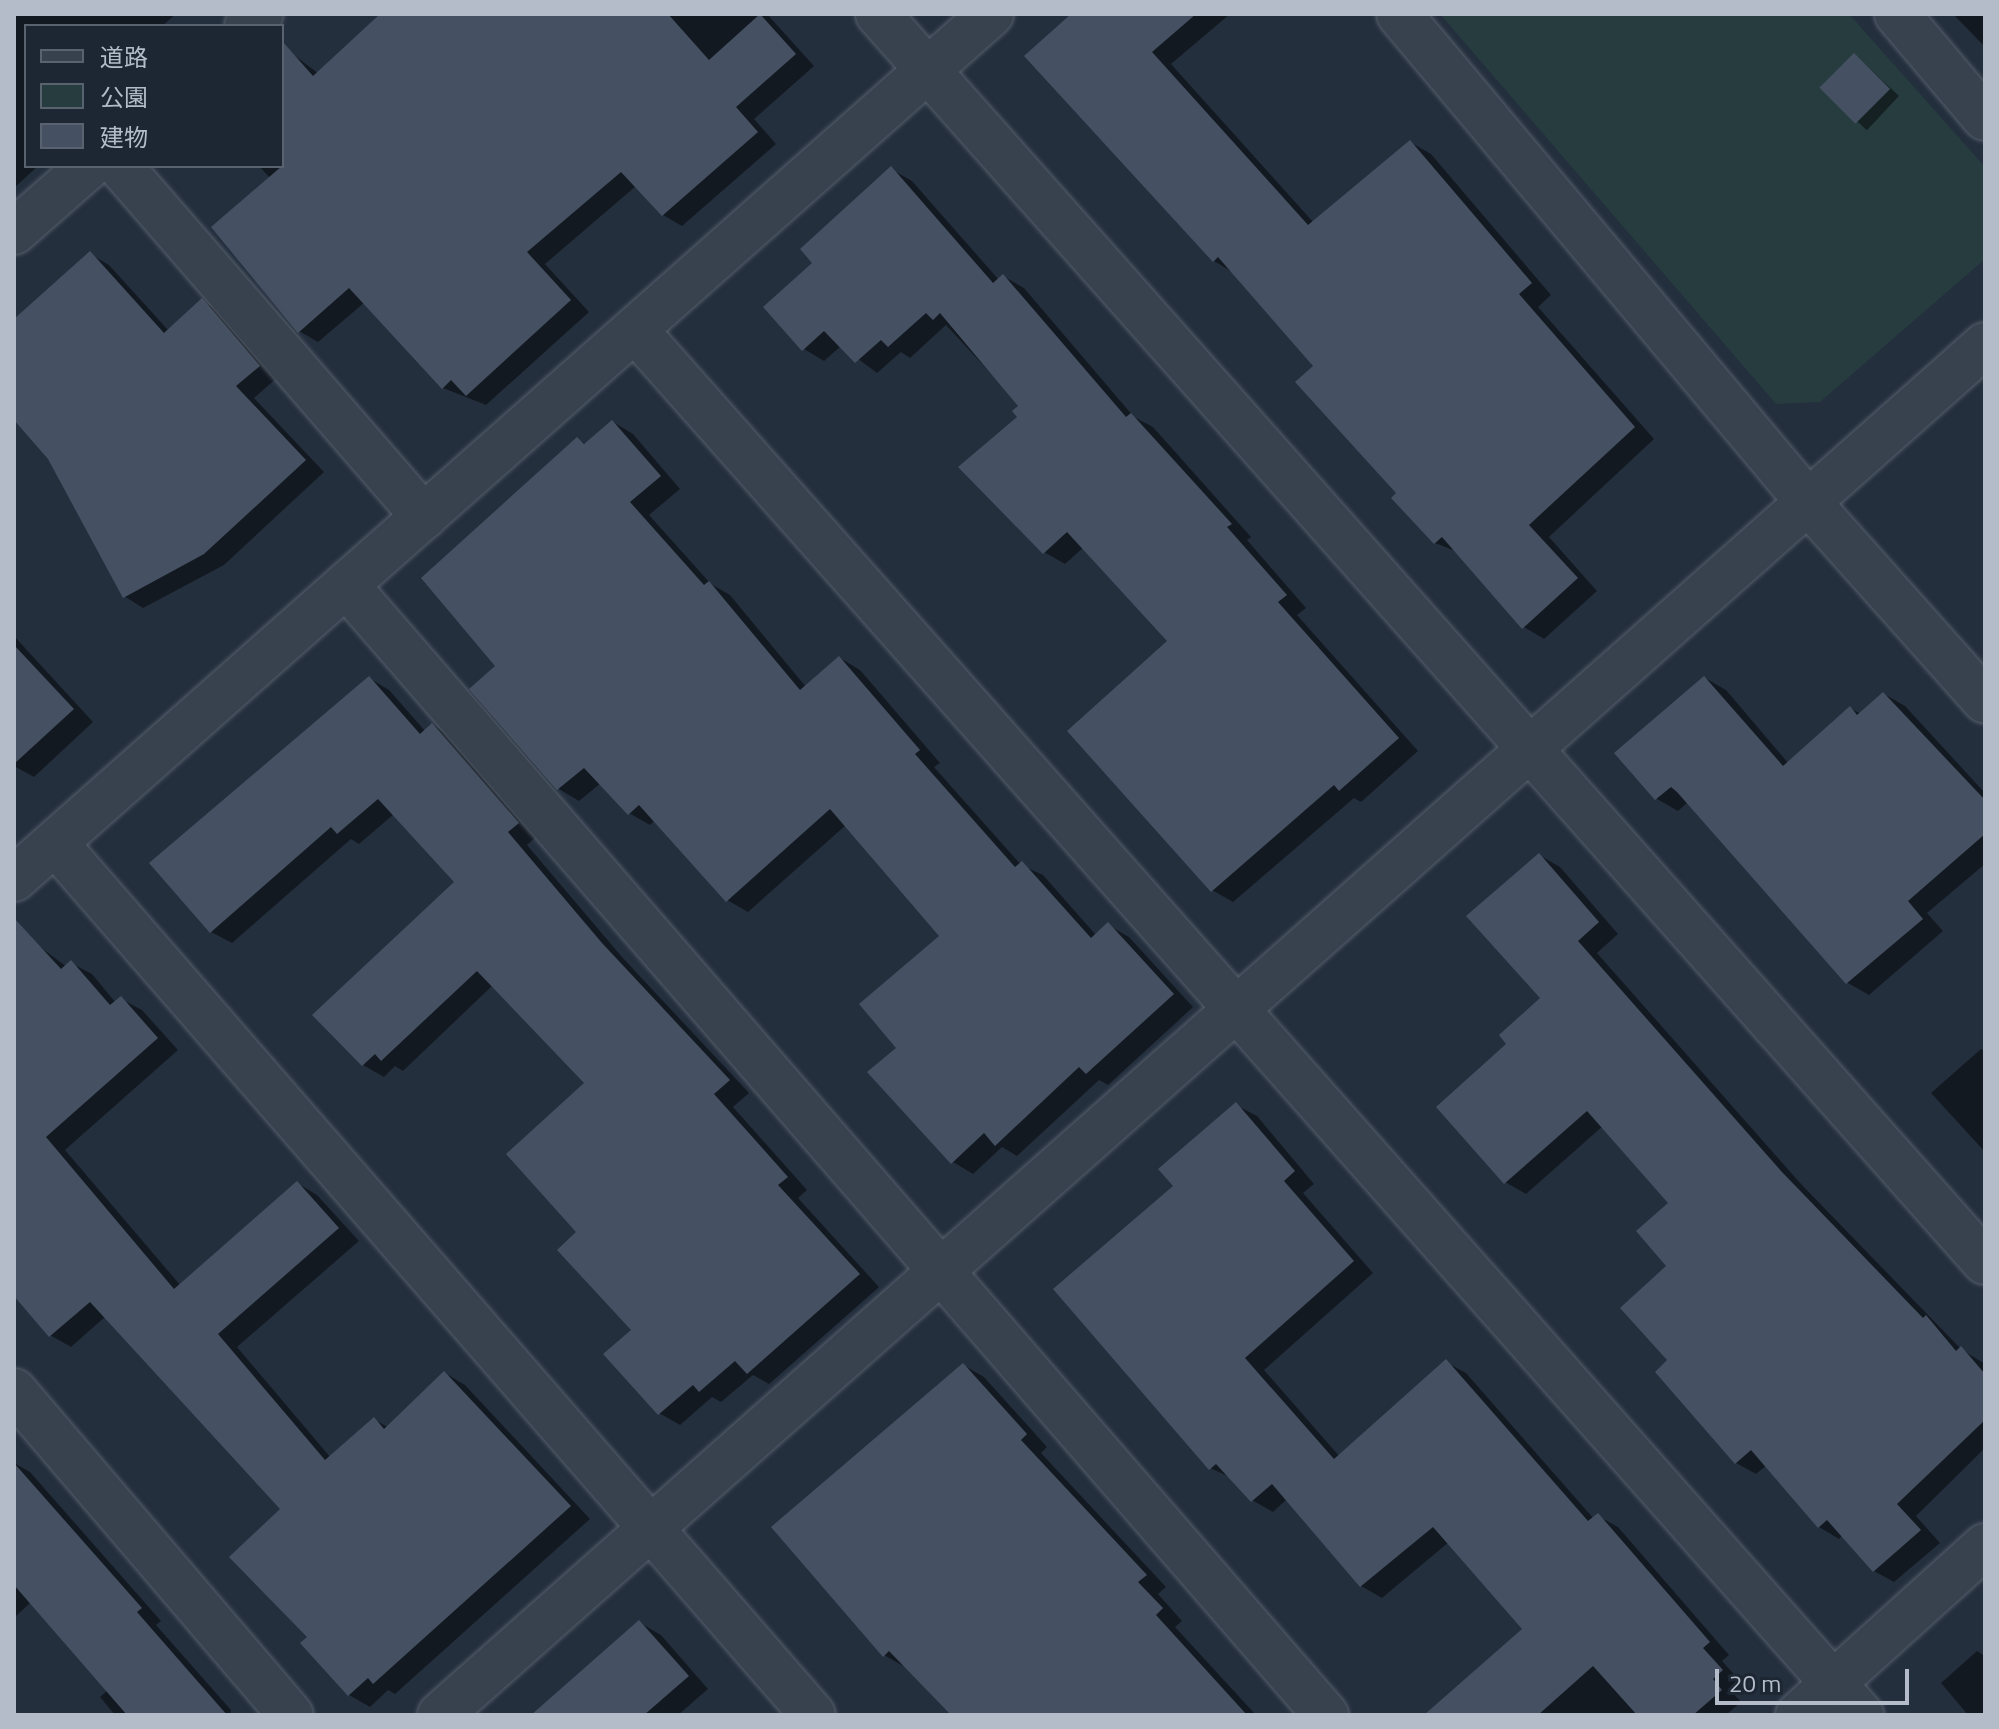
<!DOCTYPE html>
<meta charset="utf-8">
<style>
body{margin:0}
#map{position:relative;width:1999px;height:1729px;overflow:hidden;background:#242f3e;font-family:"Titillium Web","Noto Sans JP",sans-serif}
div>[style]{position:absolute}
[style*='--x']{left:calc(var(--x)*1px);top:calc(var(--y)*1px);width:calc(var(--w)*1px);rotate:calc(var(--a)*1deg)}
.green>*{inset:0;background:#263c3f}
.shadow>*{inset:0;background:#0007;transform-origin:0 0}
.building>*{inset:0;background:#455162;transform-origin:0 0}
.roads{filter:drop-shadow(0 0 2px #565f6c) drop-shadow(0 0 2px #565f6c)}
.street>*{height:44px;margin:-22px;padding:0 22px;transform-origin:22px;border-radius:22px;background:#38414e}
span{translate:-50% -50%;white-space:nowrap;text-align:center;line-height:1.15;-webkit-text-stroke:6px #1d2633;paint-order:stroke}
.frame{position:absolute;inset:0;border:16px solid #b4bcc9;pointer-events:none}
.legend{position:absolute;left:24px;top:24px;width:260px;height:144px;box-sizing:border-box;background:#1d2633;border:2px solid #59626f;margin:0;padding:10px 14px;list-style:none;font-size:24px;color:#b4bcc9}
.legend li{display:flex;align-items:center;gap:16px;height:40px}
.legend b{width:40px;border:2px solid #59626f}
.scale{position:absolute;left:1715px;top:1669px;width:194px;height:36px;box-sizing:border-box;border:4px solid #b4bcc9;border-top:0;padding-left:10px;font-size:24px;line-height:28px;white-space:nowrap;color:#b4bcc9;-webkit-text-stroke:6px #1d2633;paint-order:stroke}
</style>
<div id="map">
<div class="green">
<i style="clip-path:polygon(1440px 14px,1849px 14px,1985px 167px,1985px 259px,1820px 402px,1776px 404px)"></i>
</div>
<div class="shadow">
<i style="clip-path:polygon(14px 14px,176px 14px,162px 26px,26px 26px,26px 166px,38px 166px,14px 188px)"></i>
<i style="clip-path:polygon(387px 14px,767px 14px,814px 66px,754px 119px,776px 144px,682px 226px,663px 215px,636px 186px,545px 264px,589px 312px,486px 405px,443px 388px,365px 302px,318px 342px,299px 331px,270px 178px,259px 166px,282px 166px,282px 59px,290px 52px,319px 74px)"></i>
<i style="clip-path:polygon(1074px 14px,1230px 14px,1171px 64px,1314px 223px,1410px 142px,1431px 154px,1551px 295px,1538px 307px,1654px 439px,1549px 537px,1597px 591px,1544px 639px,1524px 627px,1458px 552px,1435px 543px,1315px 366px,1234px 273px,1214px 261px)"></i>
<i style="clip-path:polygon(1953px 14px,1985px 14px,1985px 47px)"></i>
<i style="left:1855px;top:55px;width:60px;height:47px;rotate:43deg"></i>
<i style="clip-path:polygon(891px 169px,912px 181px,999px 280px,1003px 276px,1024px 288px,1134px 417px,1153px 427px,1251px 537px,1247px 540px,1306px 608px,1297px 615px,1418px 751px,1361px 802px,1354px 798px,1233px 902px,1212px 890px,1169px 641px,1084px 547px,1065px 564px,1044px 552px,1021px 406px,946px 325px,910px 358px,901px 352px,877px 373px,841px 346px,824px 361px,804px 349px,815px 263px)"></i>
<i style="clip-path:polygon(90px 254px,109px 265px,169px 331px,202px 301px,221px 312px,278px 377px,254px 398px,324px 472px,224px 565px,143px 608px,124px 596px,50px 458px,14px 417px,14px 322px)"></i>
<i style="clip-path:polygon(613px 422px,633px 434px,680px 489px,649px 515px,711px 584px,730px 595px,806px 687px,840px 658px,860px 670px,940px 763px,934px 767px,1021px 865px,1043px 875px,1096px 935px,1108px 925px,1129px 937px,1193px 1007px,1108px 1085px,1099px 1080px,1017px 1156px,1002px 1147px,973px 1174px,953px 1162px,899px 1048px,941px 936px,846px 825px,748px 912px,727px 900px,655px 820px,650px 825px,629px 813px,601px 783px,579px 801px,559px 789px,472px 689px,498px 666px,577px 439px,586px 444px)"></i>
<i style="clip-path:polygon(14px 636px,93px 722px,34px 777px,14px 766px)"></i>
<i style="clip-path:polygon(369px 678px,389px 690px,426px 732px,433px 725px,453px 737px,538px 835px,527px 845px,622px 957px,749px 1093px,733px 1107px,807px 1190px,798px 1198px,879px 1287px,769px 1384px,753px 1375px,721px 1402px,712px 1397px,680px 1425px,659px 1413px,634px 1330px,579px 1232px,587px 1083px,493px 985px,403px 1071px,395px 1066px,384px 1077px,363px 1065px,457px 882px,394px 814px,359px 844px,351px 839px,232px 943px,211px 932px)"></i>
<i style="clip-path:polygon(1705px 678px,1726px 690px,1789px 764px,1850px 708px,1861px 714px,1884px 694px,1905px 706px,1985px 793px,1985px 864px,1927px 913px,1943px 931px,1869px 995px,1848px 983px,1688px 802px,1678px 811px,1657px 799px,1617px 753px)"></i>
<i style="clip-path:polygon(1539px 855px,1560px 867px,1618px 934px,1597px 953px,1801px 1184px,1961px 1349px,1985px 1364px,1985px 1448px,1916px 1516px,1940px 1543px,1894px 1582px,1874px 1571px,1843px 1535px,1839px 1539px,1819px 1527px,1767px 1465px,1756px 1474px,1736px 1463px,1670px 1361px,1671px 1203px,1603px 1126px,1526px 1194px,1505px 1182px,1509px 1044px,1543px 998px)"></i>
<i style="clip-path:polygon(36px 944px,67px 967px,71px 963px,92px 974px,116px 1003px,121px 999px,142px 1010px,178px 1050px,65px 1150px,181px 1286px,297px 1183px,317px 1195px,359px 1241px,237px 1347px,331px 1458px,374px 1419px,389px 1428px,445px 1373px,465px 1385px,590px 1519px,395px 1694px,388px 1690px,370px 1707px,349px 1695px,310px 1637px,283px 1509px,106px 1316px,71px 1347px,50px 1335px,14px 1293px,14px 964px)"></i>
<i style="clip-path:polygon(1981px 1049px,1985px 1051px,1985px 1152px,1931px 1093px)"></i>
<i style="clip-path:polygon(1236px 1105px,1257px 1116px,1314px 1184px,1303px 1193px,1373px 1273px,1264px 1370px,1340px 1457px,1446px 1362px,1466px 1373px,1594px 1519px,1598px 1516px,1618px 1527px,1729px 1655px,1722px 1661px,1742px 1683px,1732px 1692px,1741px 1702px,1726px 1715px,1454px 1715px,1525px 1629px,1449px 1542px,1382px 1598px,1361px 1586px,1287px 1499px,1273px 1512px,1252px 1500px,1232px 1478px,1210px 1468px,1176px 1186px)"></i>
<i style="clip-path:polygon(963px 1365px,984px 1377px,1047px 1447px,1041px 1453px,1166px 1587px,1158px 1594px,1182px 1621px,1175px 1627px,1256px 1715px,953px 1715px,905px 1667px,884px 1655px)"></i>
<i style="clip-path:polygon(14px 1463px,30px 1472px,161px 1621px,156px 1625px,231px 1710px,230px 1715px,115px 1715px,100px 1697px,108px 1690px,31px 1602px,14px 1618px)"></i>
<i style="clip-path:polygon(640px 1623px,661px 1635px,708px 1689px,678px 1715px,531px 1715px)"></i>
<i style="clip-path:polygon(1977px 1651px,1985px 1656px,1985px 1715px,1968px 1715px,1941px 1683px)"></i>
</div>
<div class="building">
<i style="clip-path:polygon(380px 14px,668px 14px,709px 60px,760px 14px,796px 54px,736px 107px,758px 132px,662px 216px,621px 172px,527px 252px,571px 300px,466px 396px,451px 380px,442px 389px,349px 288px,298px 333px,211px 227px,282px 166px,282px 41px,313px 76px)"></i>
<i style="clip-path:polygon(1071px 14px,1196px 14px,1152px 52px,1308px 225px,1410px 140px,1532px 283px,1519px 294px,1635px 427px,1529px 525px,1578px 578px,1522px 629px,1442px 537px,1434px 544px,1391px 498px,1396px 493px,1295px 382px,1313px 366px,1218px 257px,1213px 262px,1024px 56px)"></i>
<i style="left:1854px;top:53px;width:51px;height:49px;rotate:45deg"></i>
<i style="clip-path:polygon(891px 166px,993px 283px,1003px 274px,1126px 417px,1131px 413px,1232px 524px,1227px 527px,1287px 595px,1278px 602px,1399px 738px,1339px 791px,1334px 785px,1211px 892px,1067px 731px,1167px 641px,1067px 532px,1043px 554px,958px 467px,1017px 417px,1012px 411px,1018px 406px,940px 313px,933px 320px,926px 313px,888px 347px,881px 340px,855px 363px,824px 331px,802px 351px,763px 307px,812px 263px,800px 249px)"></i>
<i style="clip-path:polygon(90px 251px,164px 333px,202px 298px,260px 366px,236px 386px,306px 460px,204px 554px,123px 598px,48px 459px,14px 420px,14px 319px)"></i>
<i style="clip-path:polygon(612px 420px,661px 476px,630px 502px,704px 585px,709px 581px,800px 690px,839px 656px,920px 750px,915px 754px,1015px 867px,1022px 861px,1091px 938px,1108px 922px,1174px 994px,1086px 1074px,1079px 1067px,995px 1146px,984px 1133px,951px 1164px,867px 1072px,896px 1048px,859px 1004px,939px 936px,830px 809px,726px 902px,639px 805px,628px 815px,584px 768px,557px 790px,469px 689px,495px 666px,421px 578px,577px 437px,584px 444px)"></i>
<i style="clip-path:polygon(14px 645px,74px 709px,14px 764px)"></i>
<i style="clip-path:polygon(369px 676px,420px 734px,432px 723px,519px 823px,508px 832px,602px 943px,730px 1080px,714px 1094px,788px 1177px,778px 1185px,860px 1274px,747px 1374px,735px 1361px,699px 1392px,693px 1385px,658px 1415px,603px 1354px,631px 1330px,557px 1250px,576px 1232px,506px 1154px,584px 1083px,477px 971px,381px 1061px,375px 1054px,362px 1066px,312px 1015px,454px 882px,378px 799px,337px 834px,331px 827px,210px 933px,149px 863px)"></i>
<i style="clip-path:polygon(1704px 676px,1783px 766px,1850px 706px,1857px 715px,1883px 692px,1985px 800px,1985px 834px,1908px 901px,1923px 919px,1846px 984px,1677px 792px,1671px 787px,1655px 800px,1614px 753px)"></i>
<i style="clip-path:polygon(1539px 853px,1599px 922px,1578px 941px,1781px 1171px,1923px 1318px,1926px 1315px,1956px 1351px,1961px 1346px,1985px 1374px,1985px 1420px,1897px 1504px,1921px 1530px,1873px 1572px,1827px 1520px,1818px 1528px,1751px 1450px,1735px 1464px,1655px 1372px,1667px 1360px,1620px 1308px,1666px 1266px,1636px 1231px,1668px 1203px,1587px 1111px,1504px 1184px,1436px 1107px,1506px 1044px,1499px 1035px,1540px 998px,1466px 916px)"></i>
<i style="clip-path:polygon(14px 918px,61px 969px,71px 960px,110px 1005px,121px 996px,158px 1038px,46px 1137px,174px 1289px,297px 1181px,339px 1228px,218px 1334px,325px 1460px,374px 1417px,384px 1429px,444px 1371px,571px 1506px,373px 1684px,368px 1678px,348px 1696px,300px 1643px,307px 1637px,229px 1557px,280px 1509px,90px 1302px,49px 1337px,14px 1296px)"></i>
<i style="clip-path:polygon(1236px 1102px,1295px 1171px,1284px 1181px,1354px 1261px,1245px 1358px,1334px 1459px,1446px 1359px,1588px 1521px,1598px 1513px,1710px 1642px,1703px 1648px,1723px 1670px,1713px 1679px,1722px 1690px,1693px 1715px,1637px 1715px,1593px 1666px,1538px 1715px,1424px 1715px,1522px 1629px,1433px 1527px,1360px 1587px,1272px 1484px,1251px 1502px,1216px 1464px,1209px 1470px,1053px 1289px,1173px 1186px,1158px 1169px)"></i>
<i style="clip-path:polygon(963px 1363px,1027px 1434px,1021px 1440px,1147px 1575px,1138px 1582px,1163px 1608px,1156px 1615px,1247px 1715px,951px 1715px,889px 1651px,883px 1657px,771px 1527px)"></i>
<i style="clip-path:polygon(14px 1463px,142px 1608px,137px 1612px,227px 1715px,127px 1715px,14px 1585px)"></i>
<i style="clip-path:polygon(639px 1620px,689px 1676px,644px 1715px,531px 1715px)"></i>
</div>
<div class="roads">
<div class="street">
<i style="--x:878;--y:14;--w:1668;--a:48.43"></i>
<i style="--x:1399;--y:14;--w:637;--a:50.03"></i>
<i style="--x:1808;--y:502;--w:266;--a:48.3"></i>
<i style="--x:1897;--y:14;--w:136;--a:49.8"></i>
<i style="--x:247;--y:26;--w:18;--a:-41"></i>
<i style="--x:120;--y:166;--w:464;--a:49.1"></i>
<i style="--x:14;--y:232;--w:100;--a:-41.3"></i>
<i style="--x:635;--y:330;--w:1850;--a:48.48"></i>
<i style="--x:346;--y:585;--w:1496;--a:49.07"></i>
<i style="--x:55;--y:843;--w:1155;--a:49"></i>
<i style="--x:14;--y:879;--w:1305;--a:-41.52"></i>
<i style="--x:14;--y:1391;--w:426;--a:49.5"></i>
<i style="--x:440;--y:1715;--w:2065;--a:-41.56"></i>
<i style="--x:1798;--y:1715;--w:252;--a:-42.1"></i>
</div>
</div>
<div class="frame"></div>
<ul class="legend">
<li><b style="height:10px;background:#38414e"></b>道路</li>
<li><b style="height:22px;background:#263c3f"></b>公園</li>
<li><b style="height:22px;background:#455162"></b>建物</li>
</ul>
<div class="scale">20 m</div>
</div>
